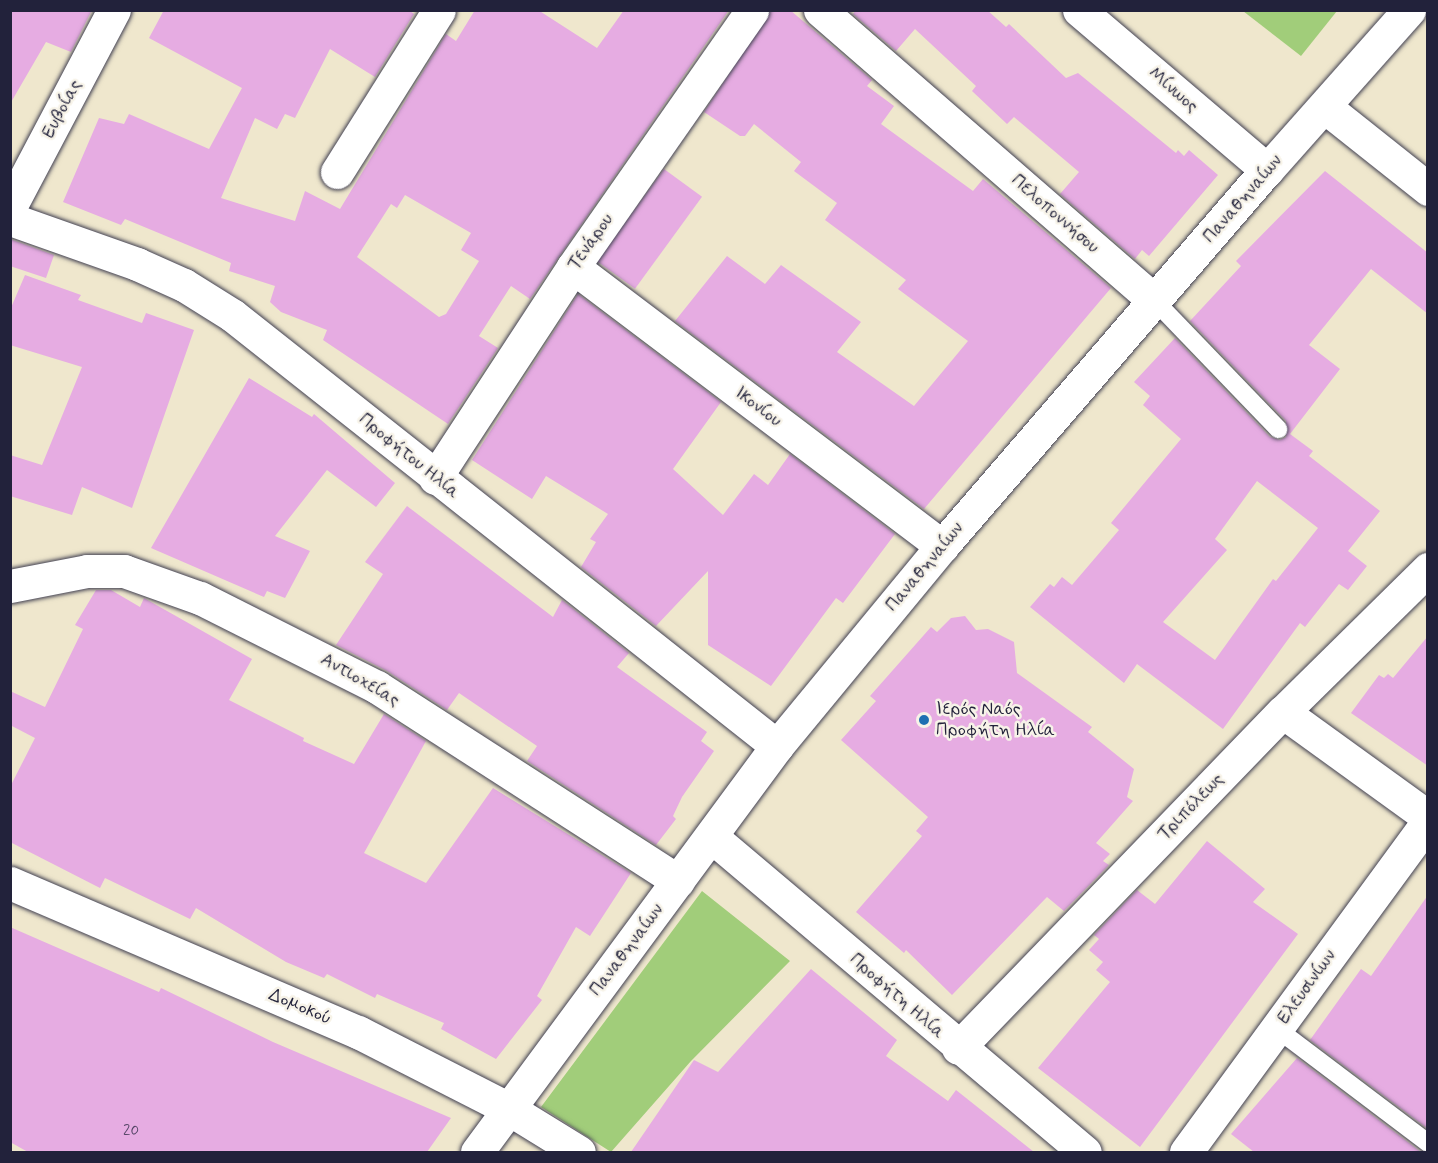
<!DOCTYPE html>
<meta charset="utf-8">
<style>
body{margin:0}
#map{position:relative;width:1438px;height:1163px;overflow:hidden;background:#efe7cd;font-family:Mynerve,sans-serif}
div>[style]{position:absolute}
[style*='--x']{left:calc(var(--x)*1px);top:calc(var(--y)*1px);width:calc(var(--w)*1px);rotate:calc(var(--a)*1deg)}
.green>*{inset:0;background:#a1cd7a}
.building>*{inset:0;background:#e6ace2;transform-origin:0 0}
.roads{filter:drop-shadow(0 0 2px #414051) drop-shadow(0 0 2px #414051)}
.service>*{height:18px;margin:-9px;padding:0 9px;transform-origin:9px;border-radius:9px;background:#fff}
.minor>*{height:33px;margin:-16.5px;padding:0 16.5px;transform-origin:16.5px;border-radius:16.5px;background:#fff}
.dots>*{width:16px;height:16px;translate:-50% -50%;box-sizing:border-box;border:3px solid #f7f3e8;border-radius:50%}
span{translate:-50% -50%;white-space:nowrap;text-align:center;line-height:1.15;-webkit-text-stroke:5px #f7f3e8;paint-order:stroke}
.number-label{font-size:15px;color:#534465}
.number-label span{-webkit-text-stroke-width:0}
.street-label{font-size:18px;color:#22223b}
.poi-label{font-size:18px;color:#22223b}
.left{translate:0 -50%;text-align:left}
.frame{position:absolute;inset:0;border:12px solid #22223b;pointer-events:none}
</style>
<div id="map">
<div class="green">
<i style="clip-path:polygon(1243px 11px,1337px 11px,1301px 56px)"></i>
<i style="clip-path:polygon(702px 891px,790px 961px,691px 1061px,611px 1152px,541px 1107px)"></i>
</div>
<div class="building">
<i style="clip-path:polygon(10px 10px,92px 10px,71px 52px,46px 42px,10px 104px)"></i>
<i style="clip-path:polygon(evenodd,164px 10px,409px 10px,414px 14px,375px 77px,330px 49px,295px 118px,285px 114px,277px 129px,255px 118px,221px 198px,295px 221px,305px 191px,340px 209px,446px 34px,456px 41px,475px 10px,538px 10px,597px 48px,624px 10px,729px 10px,530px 299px,511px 286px,479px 336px,498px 348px,448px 424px,323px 340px,327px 330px,281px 312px,270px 302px,275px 286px,229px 271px,231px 263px,125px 219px,121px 225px,63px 202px,99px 118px,124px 124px,129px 114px,209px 149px,242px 88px,149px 38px,164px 10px,405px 195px,471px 233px,461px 250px,479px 261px,446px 314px,439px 317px,357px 257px,391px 204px,397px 208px,405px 195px)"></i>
<i style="clip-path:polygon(771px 10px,790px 10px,872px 80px,867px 86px,894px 106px,881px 124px,973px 191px,983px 179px,1111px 288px,924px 509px,675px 321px,727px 256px,765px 284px,781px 265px,861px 322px,837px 352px,914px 406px,968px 341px,898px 289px,906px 280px,825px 220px,837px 203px,794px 171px,801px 162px,754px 124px,745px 136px,740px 136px,704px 112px)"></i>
<i style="clip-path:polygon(856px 10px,987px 10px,1006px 27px,1009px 24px,1066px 78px,1078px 73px,1176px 153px,1178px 150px,1184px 156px,1189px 150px,1218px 175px,1149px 256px,1142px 250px,1135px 259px,1060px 194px,1079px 172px,1014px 117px,1007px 124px,972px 91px,976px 86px,915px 29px,896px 51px,853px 14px)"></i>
<i style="left:664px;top:169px;width:47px;height:114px;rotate:36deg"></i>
<i style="clip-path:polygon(evenodd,1325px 171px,1428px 253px,1428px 314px,1371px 269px,1309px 345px,1340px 369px,1290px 434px,1313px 451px,1309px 456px,1380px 511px,1348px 551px,1367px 566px,1348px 590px,1339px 584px,1305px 627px,1300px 623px,1223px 729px,1137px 664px,1124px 683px,1030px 607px,1050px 584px,1054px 587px,1062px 577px,1072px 585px,1119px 530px,1111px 523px,1181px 439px,1143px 405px,1150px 396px,1134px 382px,1175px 338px,1270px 437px,1280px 440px,1286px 437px,1286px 421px,1190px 321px,1241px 266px,1236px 261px,1325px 171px,1257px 481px,1318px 528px,1276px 581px,1273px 579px,1215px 660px,1163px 622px,1227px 550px,1215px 539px,1257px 481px)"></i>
<i style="clip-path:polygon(10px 239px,54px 255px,46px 278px,10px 266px)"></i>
<i style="clip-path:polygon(25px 275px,81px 295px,78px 300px,142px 323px,146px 313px,194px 330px,132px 508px,82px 487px,72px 515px,10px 496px,10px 455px,42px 465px,82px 367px,10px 345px,10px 310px)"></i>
<i style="clip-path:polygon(578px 294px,721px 402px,673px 469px,723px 515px,754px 474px,768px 485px,790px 454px,895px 534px,843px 603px,836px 598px,771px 686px,708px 645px,708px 571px,656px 626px,581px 567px,596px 542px,590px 539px,608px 514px,546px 476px,532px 499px,472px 460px)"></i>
<i style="clip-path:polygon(249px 378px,312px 417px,314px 414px,395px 483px,376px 507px,327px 470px,275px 536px,310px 551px,285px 598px,267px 591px,264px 597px,151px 548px)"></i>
<i style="clip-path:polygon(407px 506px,553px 617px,562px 600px,629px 653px,617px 667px,707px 732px,701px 741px,714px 751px,682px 797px,673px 816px,676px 819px,656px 845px,527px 761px,537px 746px,459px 693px,447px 710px,387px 671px,336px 645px,383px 574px,365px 562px)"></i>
<i style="clip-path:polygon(96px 590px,111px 590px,140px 607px,144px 598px,252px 659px,229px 700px,304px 738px,303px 741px,354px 764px,384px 714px,426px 741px,364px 853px,426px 883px,493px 788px,631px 873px,590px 936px,576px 927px,537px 996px,542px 1000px,496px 1059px,441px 1029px,444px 1023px,377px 994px,375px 998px,327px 974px,324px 978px,286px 962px,196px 908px,190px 919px,105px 878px,100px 888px,10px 842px,10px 787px,35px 738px,10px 725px,10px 691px,45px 707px,83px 629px,75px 625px)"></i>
<i style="clip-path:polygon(965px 616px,976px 630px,988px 629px,1014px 642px,1017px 673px,1092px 727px,1088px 732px,1134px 769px,1127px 797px,1133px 801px,1096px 843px,1110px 854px,1103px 861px,1109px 865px,1064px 911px,1047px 897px,952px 995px,906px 950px,904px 953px,856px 912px,922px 836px,916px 831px,928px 817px,841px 740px,876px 701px,870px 696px,931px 627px,937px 632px,951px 618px)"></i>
<i style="clip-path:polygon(1428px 636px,1428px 766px,1351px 713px,1379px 675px,1384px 678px,1388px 674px,1393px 678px)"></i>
<i style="clip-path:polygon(1207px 841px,1265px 889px,1253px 902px,1298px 934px,1140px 1147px,1038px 1068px,1110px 982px,1096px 970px,1103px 962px,1089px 950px,1099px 939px,1094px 935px,1137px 890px,1155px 904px)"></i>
<i style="clip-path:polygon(1428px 895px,1428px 1129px,1310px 1040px,1361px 969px,1371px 976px)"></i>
<i style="clip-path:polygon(10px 927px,159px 992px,161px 988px,273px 1042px,451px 1118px,427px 1152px,28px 1152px,10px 1142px)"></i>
<i style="clip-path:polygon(811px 969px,897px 1040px,886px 1056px,948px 1101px,956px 1090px,1034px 1152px,631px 1152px,694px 1060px,718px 1072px)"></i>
<i style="clip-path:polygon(1297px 1058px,1421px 1152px,1422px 1152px,1254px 1152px,1231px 1134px)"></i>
</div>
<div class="roads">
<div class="service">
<i style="--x:1155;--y:301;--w:178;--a:46.1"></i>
<i style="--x:1276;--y:1028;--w:191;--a:37.1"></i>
</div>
<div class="minor">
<i style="--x:820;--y:10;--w:444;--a:41"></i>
<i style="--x:1079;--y:10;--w:247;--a:40.4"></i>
<i style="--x:1325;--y:107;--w:132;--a:38.5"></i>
<i style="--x:337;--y:172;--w:191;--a:-57.8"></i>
<i style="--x:10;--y:207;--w:223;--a:-62.2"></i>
<i style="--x:10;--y:219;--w:135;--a:19.5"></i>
<i style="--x:137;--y:264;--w:51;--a:24.1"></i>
<i style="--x:184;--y:285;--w:57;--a:32"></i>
<i style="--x:232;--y:315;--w:695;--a:38.34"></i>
<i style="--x:573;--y:267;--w:463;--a:37.1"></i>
<i style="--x:435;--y:478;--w:252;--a:-56.8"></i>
<i style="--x:573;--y:267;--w:313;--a:-55.1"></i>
<i style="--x:10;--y:586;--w:78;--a:-11"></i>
<i style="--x:87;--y:571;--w:37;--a:0"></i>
<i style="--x:124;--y:571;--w:81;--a:19.6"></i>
<i style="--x:200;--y:598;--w:198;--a:26.7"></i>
<i style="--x:377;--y:687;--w:358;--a:32.8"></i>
<i style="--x:1283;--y:712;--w:179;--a:35.9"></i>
<i style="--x:712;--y:837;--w:488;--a:40.2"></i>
<i style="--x:10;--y:883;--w:379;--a:23.2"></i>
<i style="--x:358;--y:1032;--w:169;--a:27"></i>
<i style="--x:509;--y:1109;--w:82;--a:31.6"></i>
<i style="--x:958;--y:1048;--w:467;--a:-46"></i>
<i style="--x:1283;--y:712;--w:204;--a:-44.6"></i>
<i style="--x:477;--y:1152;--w:505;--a:-53.54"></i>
<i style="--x:777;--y:746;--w:259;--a:-50.5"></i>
<i style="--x:942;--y:546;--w:497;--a:-49.2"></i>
<i style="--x:1267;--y:170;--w:214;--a:-48.4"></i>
<i style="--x:1186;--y:1152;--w:410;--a:-53.8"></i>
</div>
</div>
<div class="dots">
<i style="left:924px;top:720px;background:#1f6fb2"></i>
</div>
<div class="number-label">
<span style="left:131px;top:1132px">20</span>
</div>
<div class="street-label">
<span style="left:1173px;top:90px;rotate:40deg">Μίνωος</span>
<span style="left:62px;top:109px;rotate:-62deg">Ευβοίας</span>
<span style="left:1243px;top:199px;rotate:-49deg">Παναθηναίων</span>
<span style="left:1055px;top:214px;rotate:41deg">Πελοποννήσου</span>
<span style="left:591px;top:242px;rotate:-55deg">Τενάρου</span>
<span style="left:758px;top:407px;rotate:37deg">Ικονίου</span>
<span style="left:409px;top:456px;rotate:39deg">Προφήτου Ηλία</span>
<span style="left:925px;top:567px;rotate:-50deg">Παναθηναίων</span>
<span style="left:360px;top:680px;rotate:30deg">Αντιοχείας</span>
<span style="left:1191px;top:807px;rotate:-46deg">Τριπόλεως</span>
<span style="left:627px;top:950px;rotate:-53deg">Παναθηναίων</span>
<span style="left:1307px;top:987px;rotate:-54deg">Ελευσινίων</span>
<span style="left:897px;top:996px;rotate:41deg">Προφήτη Ηλία</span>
<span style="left:300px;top:1007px;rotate:23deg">Δομοκού</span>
</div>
<div class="poi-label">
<span class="left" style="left:936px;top:720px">Ιερός Ναός<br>Προφήτη Ηλία</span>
</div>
<div class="frame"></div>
</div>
